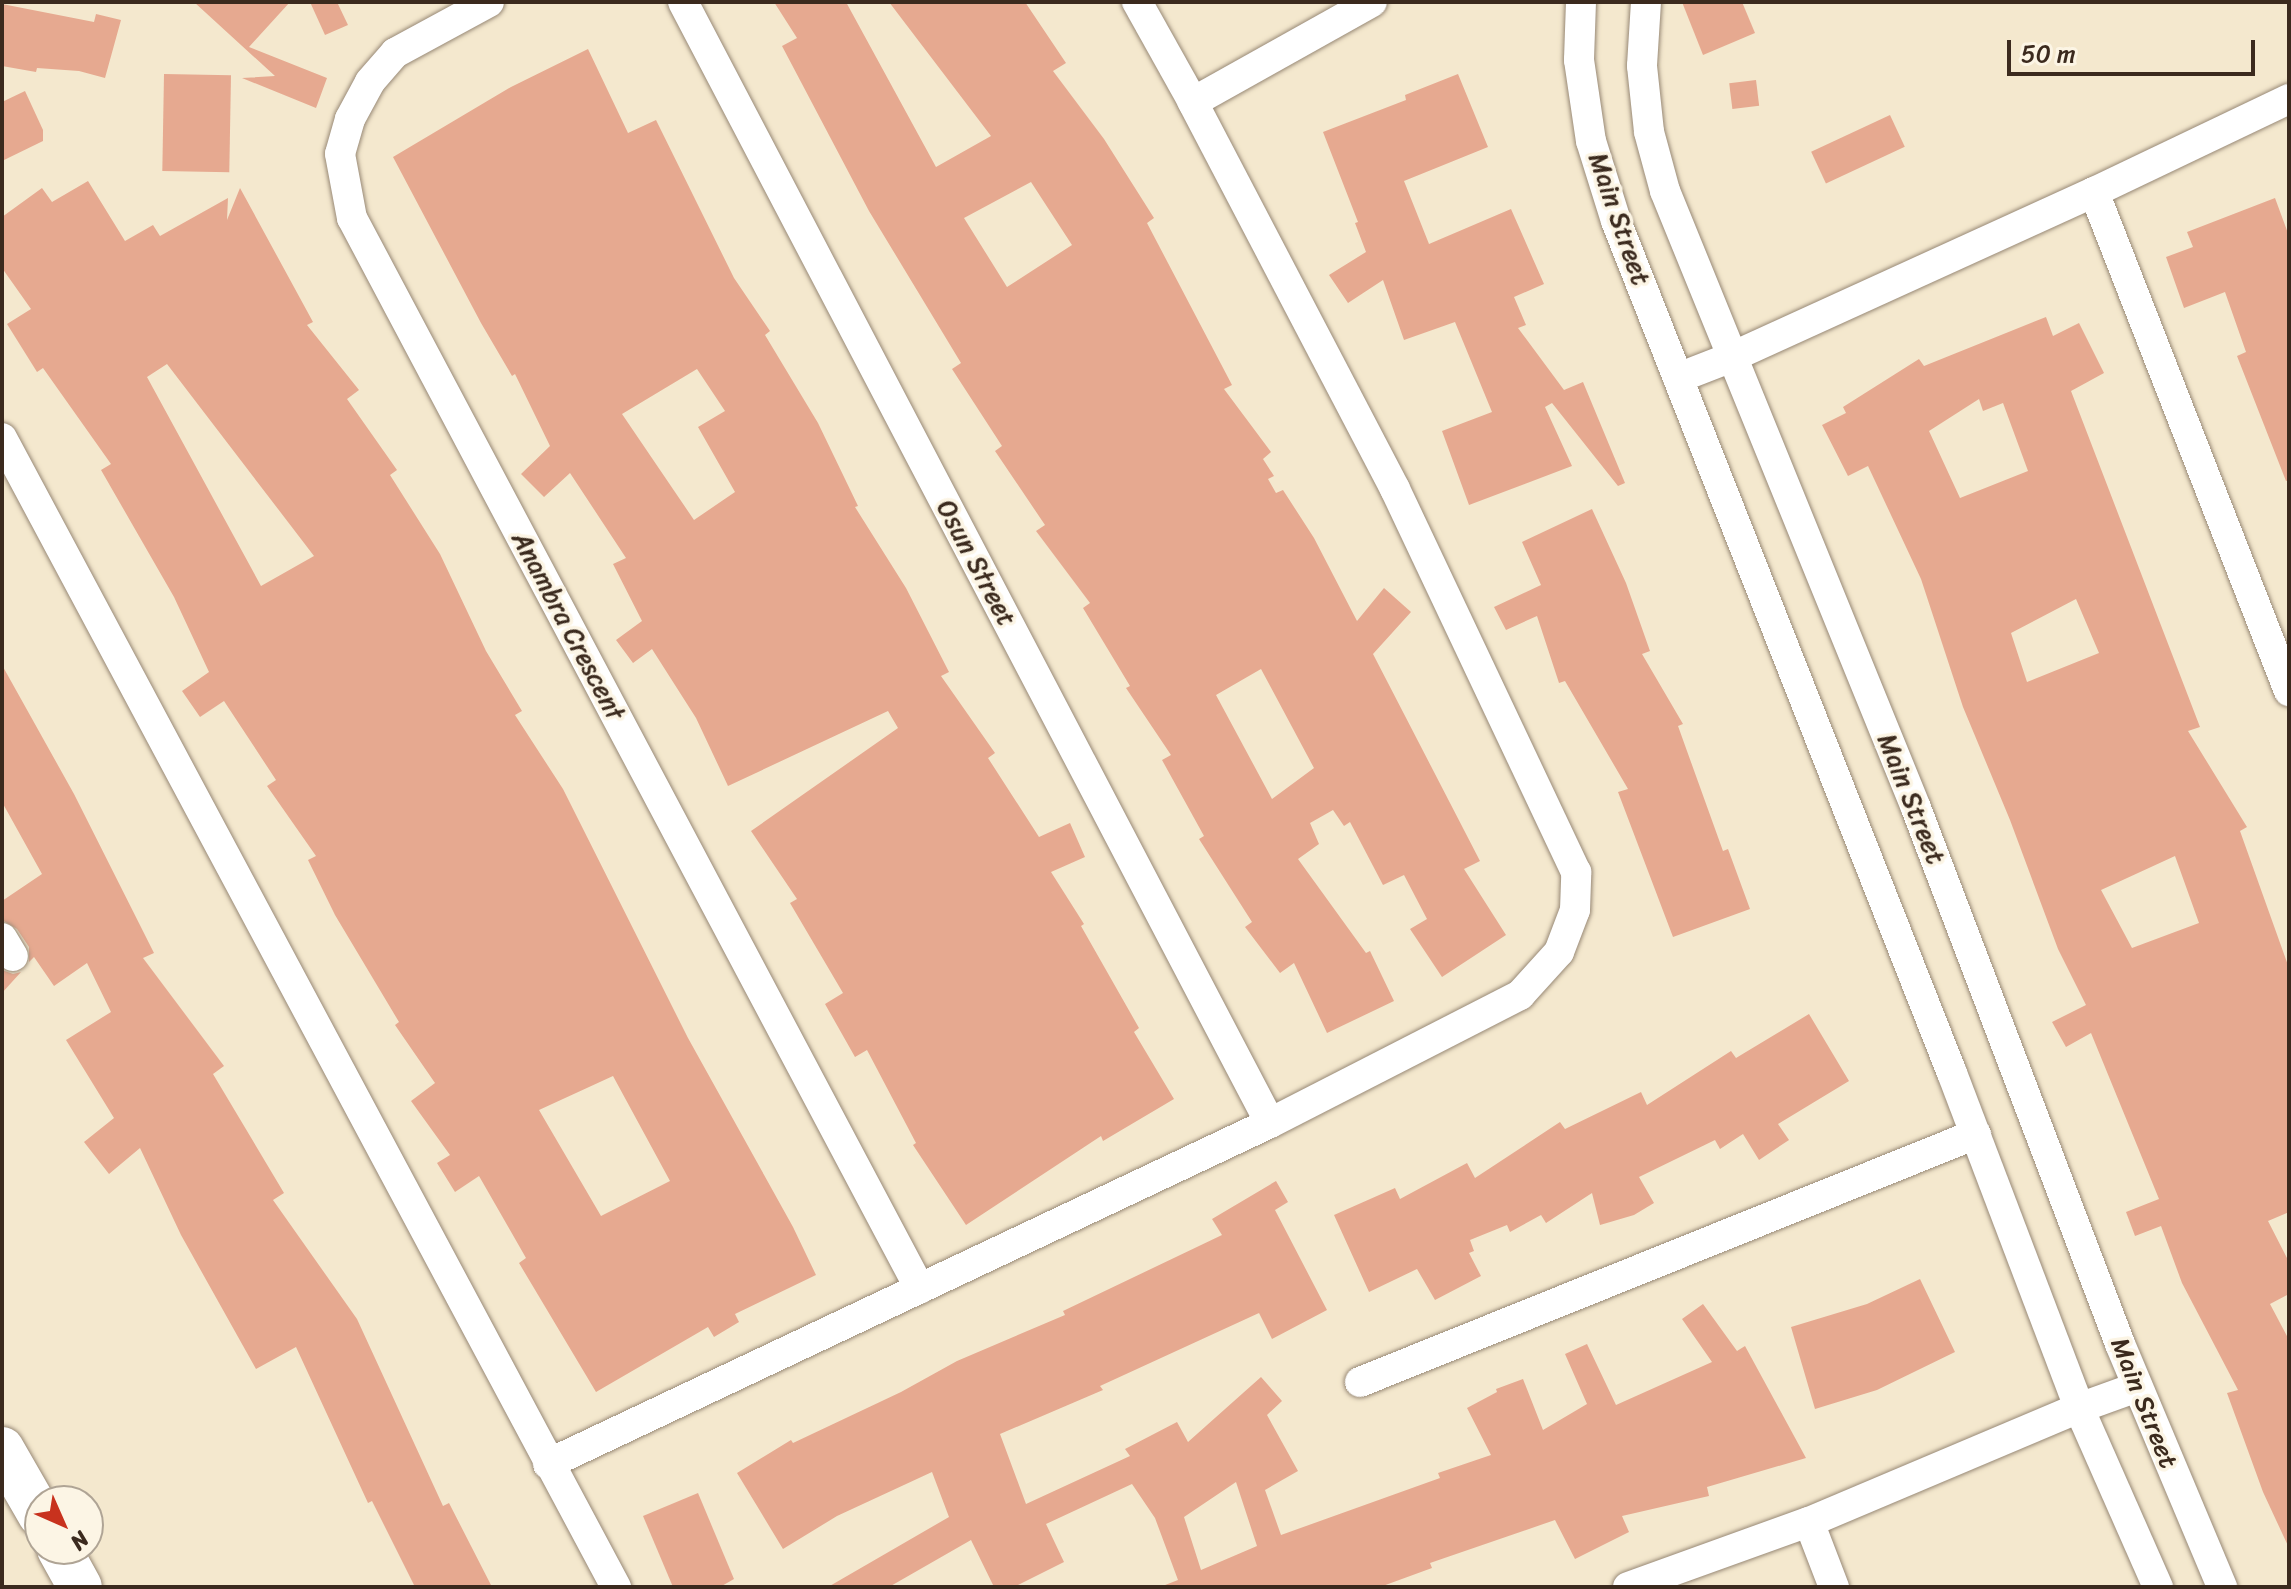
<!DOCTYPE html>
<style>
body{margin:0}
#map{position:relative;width:2291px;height:1589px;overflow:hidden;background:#f4e8ce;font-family:Sriracha,sans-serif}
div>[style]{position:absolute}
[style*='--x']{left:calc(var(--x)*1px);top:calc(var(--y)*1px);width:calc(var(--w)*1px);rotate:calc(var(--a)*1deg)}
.building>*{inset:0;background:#e6a990;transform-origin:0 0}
.roads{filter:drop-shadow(0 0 2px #988976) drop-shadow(0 0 2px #988976)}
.street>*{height:30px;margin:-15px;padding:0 15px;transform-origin:15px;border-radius:15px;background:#fff}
.secondary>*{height:44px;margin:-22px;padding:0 22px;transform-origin:22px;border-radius:22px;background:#fff}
span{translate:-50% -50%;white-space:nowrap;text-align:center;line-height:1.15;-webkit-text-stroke:7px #fcf5e5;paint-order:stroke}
.street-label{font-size:26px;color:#3b2a1e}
.frame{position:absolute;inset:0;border:4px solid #3b2a1e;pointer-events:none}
.north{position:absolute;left:24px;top:1485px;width:80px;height:80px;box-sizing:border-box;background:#fcf5e5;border:2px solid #afa495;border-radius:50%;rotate:135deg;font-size:22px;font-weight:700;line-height:32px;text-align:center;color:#3b2a1e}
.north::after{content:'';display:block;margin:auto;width:28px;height:36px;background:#c8321e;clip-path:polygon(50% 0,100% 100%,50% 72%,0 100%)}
.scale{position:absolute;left:2007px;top:40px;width:248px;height:36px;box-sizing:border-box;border:4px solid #3b2a1e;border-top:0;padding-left:10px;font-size:24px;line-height:28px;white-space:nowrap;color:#3b2a1e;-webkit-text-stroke:6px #fcf5e5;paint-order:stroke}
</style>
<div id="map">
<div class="building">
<i style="clip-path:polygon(194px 2px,290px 2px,249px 47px,327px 78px,316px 108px,242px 78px,275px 76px)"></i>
<i style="clip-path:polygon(310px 2px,337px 2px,348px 25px,325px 35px)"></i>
<i style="clip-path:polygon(evenodd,774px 2px,846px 2px,936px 167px,991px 136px,889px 2px,1025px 2px,1066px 63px,1053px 71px,1104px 139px,1154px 218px,1147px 223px,1232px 385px,1224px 389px,1271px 452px,1263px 459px,1274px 476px,1268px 479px,1276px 493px,1283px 490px,1314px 538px,1357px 621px,1384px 588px,1411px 612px,1373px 654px,1480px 861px,1464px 869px,1506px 935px,1442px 977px,1410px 929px,1427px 919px,1404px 875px,1383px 885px,1350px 822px,1344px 826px,1333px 810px,1310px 823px,1319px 844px,1298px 859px,1366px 953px,1370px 951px,1394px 1001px,1327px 1033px,1294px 963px,1280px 973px,1245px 927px,1252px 922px,1199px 839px,1204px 836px,1162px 760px,1171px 755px,1126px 688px,1130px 686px,1083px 608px,1090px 603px,1036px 531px,1045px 525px,995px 451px,1002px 446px,952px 369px,961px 363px,869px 211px,782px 46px,797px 38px,774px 2px,1031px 182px,1072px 245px,1007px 287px,964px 218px,1031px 182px,774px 2px,1261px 669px,1314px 768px,1272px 799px,1216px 695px,1261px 669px)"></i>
<i style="clip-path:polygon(1682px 2px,1742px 2px,1755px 33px,1703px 55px)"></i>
<i style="clip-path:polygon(2px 4px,94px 22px,96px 14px,121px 20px,105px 78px,79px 71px,37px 68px,36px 72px,2px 66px)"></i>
<i style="clip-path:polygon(evenodd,588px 49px,628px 133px,656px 120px,734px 278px,770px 331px,765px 335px,818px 423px,858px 506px,855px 507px,906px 588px,949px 672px,941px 676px,995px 753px,988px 758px,1039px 837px,1070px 823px,1085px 857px,1051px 872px,1084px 924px,1081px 926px,1139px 1028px,1134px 1032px,1174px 1099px,1103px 1141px,1101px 1136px,966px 1225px,913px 1145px,916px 1143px,867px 1050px,855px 1057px,825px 1004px,843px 993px,790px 903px,797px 899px,751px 831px,898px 728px,888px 711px,728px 786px,696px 718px,652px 649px,633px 663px,616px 640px,642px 621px,613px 564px,626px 558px,570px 473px,544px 497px,521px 474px,550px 446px,515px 374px,512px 376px,481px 323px,393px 157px,511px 87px,588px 49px,697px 369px,725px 411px,698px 427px,735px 492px,694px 520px,622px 414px,697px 369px)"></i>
<i style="left:164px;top:74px;width:67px;height:97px;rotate:1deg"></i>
<i style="clip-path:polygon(1458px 74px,1488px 147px,1404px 181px,1429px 244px,1511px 209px,1544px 284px,1514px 297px,1526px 325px,1518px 328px,1564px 390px,1583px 382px,1625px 483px,1618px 486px,1552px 403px,1545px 407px,1572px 466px,1469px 505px,1442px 431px,1492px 412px,1455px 322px,1404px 340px,1383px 280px,1348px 303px,1329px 275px,1366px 252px,1355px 223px,1358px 222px,1323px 132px,1406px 100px,1405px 95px)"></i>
<i style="left:1756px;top:80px;width:26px;height:27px;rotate:83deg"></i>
<i style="clip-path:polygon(25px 91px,43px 130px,43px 141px,2px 161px,2px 102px)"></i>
<i style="left:1890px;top:115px;width:35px;height:87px;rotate:65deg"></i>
<i style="clip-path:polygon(evenodd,88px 181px,125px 241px,153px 225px,160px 236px,228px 198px,227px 220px,240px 188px,313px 322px,307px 325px,359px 390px,347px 399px,397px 470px,390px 475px,440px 554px,486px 651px,522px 711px,515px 715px,563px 789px,688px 1038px,793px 1227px,816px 1275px,735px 1314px,739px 1322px,714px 1337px,708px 1327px,596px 1392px,519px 1263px,526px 1258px,479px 1176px,455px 1192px,437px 1163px,450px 1155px,411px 1101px,435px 1083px,395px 1025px,399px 1022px,335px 915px,308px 860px,316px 856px,267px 786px,276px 780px,224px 701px,200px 717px,182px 691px,209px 672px,174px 597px,101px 470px,111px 464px,43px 368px,37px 372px,7px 324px,31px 309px,2px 268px,2px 217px,42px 188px,52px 202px,88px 181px,167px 364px,314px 556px,261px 586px,147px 377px,167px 364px,88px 181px,613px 1076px,670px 1181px,601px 1216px,539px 1110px,613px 1076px)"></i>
<i style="clip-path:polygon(2275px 198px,2289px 236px,2289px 480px,2286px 481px,2237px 356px,2246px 352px,2225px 292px,2184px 308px,2166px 257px,2193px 247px,2187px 232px)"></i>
<i style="clip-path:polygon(evenodd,2046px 317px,2053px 336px,2079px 323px,2104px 373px,2071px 391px,2200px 727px,2188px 731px,2247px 827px,2240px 831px,2289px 968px,2289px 1212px,2268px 1221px,2289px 1262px,2289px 1294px,2270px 1304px,2289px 1340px,2289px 1548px,2263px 1492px,2227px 1393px,2238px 1390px,2182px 1283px,2161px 1226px,2135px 1236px,2126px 1212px,2159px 1199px,2091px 1033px,2066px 1047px,2052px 1022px,2086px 1005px,2058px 949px,2010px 820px,1963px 707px,1921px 579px,1868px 466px,1848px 476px,1822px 425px,1846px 413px,1843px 407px,1919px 359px,1924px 366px,2046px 317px,1979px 399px,1983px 411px,2003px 403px,2028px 471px,1960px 498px,1929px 431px,1979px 399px,2046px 317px,2076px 599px,2099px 653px,2027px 682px,2011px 633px,2076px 599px,2046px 317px,2175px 856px,2199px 923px,2132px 948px,2101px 890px,2175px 856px)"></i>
<i style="clip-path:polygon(1592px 509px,1626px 583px,1650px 651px,1642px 654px,1683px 724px,1678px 726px,1723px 851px,1728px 849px,1750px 909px,1673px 937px,1618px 792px,1628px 789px,1565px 681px,1559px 683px,1537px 616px,1506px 630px,1494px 607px,1541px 585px,1522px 542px)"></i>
<i style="clip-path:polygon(2px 665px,74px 794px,154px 953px,143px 958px,224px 1066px,213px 1074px,284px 1193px,273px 1200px,357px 1319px,443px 1506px,449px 1503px,492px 1587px,415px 1587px,372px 1501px,368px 1503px,296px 1347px,256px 1369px,181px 1235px,140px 1148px,109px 1174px,84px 1142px,114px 1118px,66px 1040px,111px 1012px,87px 963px,54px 986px,34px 957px,29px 962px,29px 947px,17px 929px,2px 920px,2px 901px,42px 874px,2px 802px)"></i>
<i style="clip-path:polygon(2px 970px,13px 974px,21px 972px,2px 993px)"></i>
<i style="clip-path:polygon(1809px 1014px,1849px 1081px,1778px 1124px,1789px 1140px,1759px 1160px,1743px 1134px,1720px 1149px,1715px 1140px,1639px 1177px,1654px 1203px,1634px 1215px,1600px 1225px,1592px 1193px,1546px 1223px,1541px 1215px,1510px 1232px,1507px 1225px,1470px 1240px,1474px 1251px,1469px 1253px,1481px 1276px,1435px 1300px,1417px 1269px,1369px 1292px,1334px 1215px,1395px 1188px,1400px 1199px,1467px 1163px,1475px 1178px,1560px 1122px,1565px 1129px,1641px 1092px,1647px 1105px,1731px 1051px,1736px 1058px)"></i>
<i style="clip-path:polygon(evenodd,1276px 1181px,1288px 1202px,1275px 1210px,1327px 1310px,1272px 1339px,1259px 1313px,1100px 1386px,1103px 1390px,1000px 1434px,1026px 1504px,1130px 1456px,1125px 1449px,1177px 1422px,1188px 1442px,1261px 1377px,1282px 1401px,1267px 1415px,1298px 1471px,1265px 1490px,1281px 1535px,1440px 1478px,1438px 1473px,1491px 1455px,1467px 1408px,1497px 1392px,1496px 1389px,1523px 1379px,1543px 1430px,1587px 1404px,1565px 1354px,1587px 1344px,1616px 1405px,1712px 1362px,1682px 1319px,1703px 1304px,1737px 1351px,1745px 1346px,1806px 1458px,1707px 1487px,1709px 1496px,1622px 1516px,1629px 1532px,1575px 1559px,1555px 1520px,1430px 1563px,1432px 1568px,1380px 1587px,1160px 1587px,1178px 1580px,1155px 1518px,1132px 1484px,1046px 1524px,1064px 1562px,1014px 1587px,994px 1587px,971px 1540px,889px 1587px,828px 1587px,949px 1517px,932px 1472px,837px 1516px,783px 1549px,737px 1473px,791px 1440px,793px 1443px,901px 1392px,957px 1361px,1065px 1315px,1063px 1311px,1222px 1235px,1212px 1219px,1276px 1181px,1236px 1482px,1257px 1546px,1201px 1570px,1184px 1517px,1236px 1482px)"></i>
<i style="clip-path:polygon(1920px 1279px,1955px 1352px,1877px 1390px,1815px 1409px,1791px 1327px,1867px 1304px)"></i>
<i style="clip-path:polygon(698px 1493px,734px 1579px,720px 1587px,673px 1587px,643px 1516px)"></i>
</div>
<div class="roads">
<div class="street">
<i style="--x:489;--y:2;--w:107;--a:151.5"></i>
<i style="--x:395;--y:53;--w:38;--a:131"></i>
<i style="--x:370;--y:82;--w:42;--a:118.4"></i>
<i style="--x:350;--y:119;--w:36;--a:106"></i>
<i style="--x:340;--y:154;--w:65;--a:79.4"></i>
<i style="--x:352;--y:218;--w:1212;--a:62.06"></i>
<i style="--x:683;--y:2;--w:1265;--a:62.36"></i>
<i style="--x:1581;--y:2;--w:58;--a:92"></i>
<i style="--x:1579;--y:60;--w:82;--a:81.6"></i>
<i style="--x:1591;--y:141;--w:84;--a:72.6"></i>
<i style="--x:1616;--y:221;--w:916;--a:68.48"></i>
<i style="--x:1952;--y:1073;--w:358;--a:69.2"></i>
<i style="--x:2079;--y:1408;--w:196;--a:66.2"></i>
<i style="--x:1646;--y:2;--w:64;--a:93.6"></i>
<i style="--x:1642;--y:66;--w:66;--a:83.9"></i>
<i style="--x:1649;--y:132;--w:61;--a:74.8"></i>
<i style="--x:1665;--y:191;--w:666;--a:67.86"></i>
<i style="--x:1916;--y:808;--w:574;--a:69.16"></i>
<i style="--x:2120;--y:1344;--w:264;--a:67.2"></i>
<i style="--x:1193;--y:102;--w:205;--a:-29.2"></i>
<i style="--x:2094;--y:192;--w:536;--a:68.66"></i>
<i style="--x:1678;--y:378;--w:58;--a:-21.3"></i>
<i style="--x:1732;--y:357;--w:398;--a:-24.5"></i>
<i style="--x:2094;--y:192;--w:216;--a:-25.5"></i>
<i style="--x:2;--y:438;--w:1303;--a:61.88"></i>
<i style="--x:2;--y:938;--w:21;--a:59"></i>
<i style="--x:1360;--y:1382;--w:664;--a:-21.93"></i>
<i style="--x:548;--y:1464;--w:798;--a:-25.28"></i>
<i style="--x:1270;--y:1123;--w:281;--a:-27.1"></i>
<i style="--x:1520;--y:995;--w:58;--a:-47.8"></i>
<i style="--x:1559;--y:952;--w:45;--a:-69.1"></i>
<i style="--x:1575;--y:910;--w:38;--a:-88"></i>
<i style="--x:1576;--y:872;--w:424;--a:-115.3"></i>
<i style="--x:1395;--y:489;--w:437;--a:-117.6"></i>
<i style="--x:1193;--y:102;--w:115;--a:-119.2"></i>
<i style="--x:1809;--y:1522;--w:70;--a:69"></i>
<i style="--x:1628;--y:1587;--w:192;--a:-19.8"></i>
<i style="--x:1809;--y:1522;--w:293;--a:-22.9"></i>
<i style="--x:2079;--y:1408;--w:62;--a:-19.9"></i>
</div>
<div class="secondary">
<i style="--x:2;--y:1449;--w:76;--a:60.1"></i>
<i style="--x:59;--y:1549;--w:43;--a:61.1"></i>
</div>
</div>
<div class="street-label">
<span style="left:1619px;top:219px;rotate:71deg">Main Street</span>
<span style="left:976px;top:563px;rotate:62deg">Osun Street</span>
<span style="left:568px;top:626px;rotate:62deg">Anambra Crescent</span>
<span style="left:1911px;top:799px;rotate:68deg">Main Street</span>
<span style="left:2144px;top:1403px;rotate:68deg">Main Street</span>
</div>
<div class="frame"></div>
<div class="north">N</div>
<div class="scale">50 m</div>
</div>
